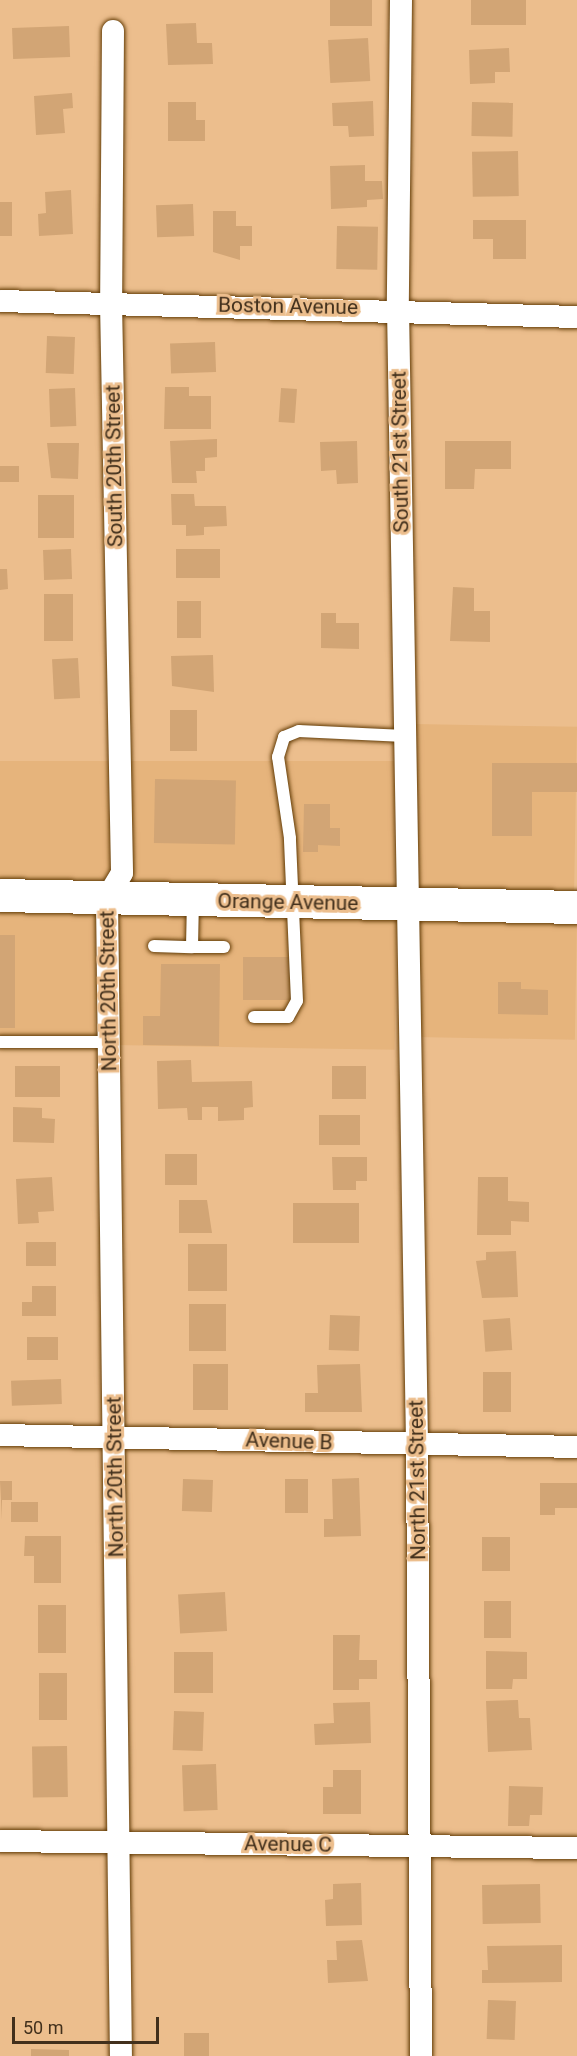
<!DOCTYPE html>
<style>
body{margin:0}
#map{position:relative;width:577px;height:2056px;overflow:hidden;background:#ecbe8d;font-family:Roboto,sans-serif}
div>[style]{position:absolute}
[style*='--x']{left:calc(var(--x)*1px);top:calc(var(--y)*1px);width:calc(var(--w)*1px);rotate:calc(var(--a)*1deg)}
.built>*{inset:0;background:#e6b47c;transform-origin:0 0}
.building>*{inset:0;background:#d2a575;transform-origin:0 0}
.roads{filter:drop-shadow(0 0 2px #633c06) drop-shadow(0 0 2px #633c06)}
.lane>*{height:12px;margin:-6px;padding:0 6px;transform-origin:6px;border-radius:6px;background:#fff}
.street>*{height:22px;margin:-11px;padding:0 11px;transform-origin:11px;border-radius:11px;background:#fff}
.secondary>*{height:33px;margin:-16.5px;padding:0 16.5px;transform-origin:16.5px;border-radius:16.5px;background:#fff}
span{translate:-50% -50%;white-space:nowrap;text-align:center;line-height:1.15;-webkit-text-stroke:6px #ecbe8d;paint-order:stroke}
.street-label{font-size:21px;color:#42301c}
.scale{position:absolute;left:12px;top:2017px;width:147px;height:27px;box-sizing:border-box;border:3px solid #42301c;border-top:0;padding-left:8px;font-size:18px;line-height:21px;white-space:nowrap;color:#42301c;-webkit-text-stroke:4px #ecbe8d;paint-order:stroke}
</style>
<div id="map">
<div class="built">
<i style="left:414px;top:724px;width:163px;height:169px;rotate:1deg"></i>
<i style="clip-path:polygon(0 761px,110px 761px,112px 869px,101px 886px,0 884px)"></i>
<i style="left:130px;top:761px;width:264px;height:126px"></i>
<i style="left:0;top:907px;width:97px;height:138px;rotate:1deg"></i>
<i style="left:117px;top:909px;width:280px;height:136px;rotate:1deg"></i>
<i style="left:417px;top:916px;width:160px;height:121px;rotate:1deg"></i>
</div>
<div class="building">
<i style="left:330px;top:0;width:42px;height:26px"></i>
<i style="left:471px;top:0;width:55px;height:25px"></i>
<i style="clip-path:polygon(196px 23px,197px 43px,212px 43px,213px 64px,168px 65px,166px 24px)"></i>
<i style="left:69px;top:26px;width:31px;height:57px;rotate:88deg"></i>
<i style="left:368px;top:38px;width:43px;height:40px;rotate:87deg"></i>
<i style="clip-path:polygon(509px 48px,510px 72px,495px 72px,495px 83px,470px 84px,469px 50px)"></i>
<i style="clip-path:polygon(72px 93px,73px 108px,63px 109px,65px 133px,36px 135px,34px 96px)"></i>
<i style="clip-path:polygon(373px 101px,374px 136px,349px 137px,348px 126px,333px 126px,332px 103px)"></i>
<i style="clip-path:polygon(168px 102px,196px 102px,196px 120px,205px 120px,205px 141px,168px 141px)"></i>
<i style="left:472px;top:102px;width:41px;height:34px;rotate:1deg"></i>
<i style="left:518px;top:151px;width:45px;height:46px;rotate:89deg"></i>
<i style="clip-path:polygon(365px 165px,365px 181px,382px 181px,383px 199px,367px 200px,367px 207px,331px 209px,330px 166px)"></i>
<i style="clip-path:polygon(71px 190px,73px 234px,39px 236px,38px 214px,46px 213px,45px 192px)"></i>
<i style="left:0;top:202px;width:12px;height:34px"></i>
<i style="left:193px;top:204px;width:32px;height:37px;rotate:88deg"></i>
<i style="clip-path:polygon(213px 211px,236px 211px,236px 226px,252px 226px,252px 246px,240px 246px,240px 260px,213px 252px)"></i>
<i style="clip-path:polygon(473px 220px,526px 220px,526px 259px,493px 259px,493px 239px,473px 239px)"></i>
<i style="left:337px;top:226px;width:41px;height:43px;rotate:1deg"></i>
<i style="left:47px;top:336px;width:28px;height:37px;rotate:2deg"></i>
<i style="left:215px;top:342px;width:30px;height:45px;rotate:88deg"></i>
<i style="clip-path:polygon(165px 387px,189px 387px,189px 396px,211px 396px,211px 429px,164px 429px)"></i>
<i style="left:75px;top:388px;width:38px;height:26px;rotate:88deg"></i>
<i style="left:281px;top:388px;width:16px;height:34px;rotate:4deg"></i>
<i style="clip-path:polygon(217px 439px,217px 457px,205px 458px,205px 471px,196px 471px,197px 483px,172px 483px,170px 441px)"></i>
<i style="clip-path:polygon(357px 441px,358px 483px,337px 484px,336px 470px,321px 471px,320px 442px)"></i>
<i style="clip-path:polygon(445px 441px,511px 441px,511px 469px,475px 469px,474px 489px,445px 489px)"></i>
<i style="clip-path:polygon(47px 443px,79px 443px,78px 479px,51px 478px)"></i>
<i style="left:0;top:466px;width:19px;height:16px"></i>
<i style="clip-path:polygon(171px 494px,194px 494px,195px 506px,226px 506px,227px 526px,204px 527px,204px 535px,186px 536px,186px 525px,172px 525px)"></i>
<i style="left:38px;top:495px;width:36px;height:43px"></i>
<i style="left:71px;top:549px;width:30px;height:28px;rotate:88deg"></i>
<i style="left:176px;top:549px;width:44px;height:29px"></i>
<i style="clip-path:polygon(0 569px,7px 569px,8px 589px,0 590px)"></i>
<i style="clip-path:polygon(453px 587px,474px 588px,474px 611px,490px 611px,490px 642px,450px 641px)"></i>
<i style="left:44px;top:594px;width:29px;height:47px"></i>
<i style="left:201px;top:601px;width:37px;height:24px;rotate:90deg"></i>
<i style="clip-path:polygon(321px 613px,336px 613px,336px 623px,359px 623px,359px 649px,321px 648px)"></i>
<i style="clip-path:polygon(213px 655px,214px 692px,172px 686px,171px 656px)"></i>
<i style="left:78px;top:658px;width:40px;height:26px;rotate:87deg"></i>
<i style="left:170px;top:710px;width:27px;height:41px"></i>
<i style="clip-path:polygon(492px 763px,577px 763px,577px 792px,532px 792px,532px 836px,492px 836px)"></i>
<i style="left:155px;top:779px;width:81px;height:64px;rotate:1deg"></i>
<i style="clip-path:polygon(304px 804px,330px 804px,330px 828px,340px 828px,340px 846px,318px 845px,318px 852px,303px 852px)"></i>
<i style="left:0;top:935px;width:15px;height:93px"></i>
<i style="left:243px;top:957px;width:49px;height:43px"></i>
<i style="clip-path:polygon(161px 964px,220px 964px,219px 1046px,143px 1045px,143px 1016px,160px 1016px)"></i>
<i style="clip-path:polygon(498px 982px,521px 982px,521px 989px,548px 990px,548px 1015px,498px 1014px)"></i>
<i style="clip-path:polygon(191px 1060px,192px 1082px,252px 1081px,253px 1107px,244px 1108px,244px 1120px,218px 1121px,218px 1107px,202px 1107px,202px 1120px,188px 1120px,187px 1108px,158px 1109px,157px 1061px)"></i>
<i style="left:60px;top:1066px;width:31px;height:45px;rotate:90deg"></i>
<i style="left:332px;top:1066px;width:34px;height:33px"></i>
<i style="clip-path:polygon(13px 1107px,42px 1108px,42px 1118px,55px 1119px,54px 1143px,13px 1142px)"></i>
<i style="left:319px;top:1115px;width:41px;height:30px"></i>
<i style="left:165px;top:1154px;width:32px;height:31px"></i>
<i style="clip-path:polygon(332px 1157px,367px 1157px,367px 1181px,356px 1181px,356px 1190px,333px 1190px)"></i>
<i style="clip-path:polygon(52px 1177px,54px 1211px,38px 1212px,39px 1223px,18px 1224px,16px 1179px)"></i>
<i style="clip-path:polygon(478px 1177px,508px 1177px,508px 1201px,529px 1202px,529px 1222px,511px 1221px,511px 1235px,477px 1235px)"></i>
<i style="clip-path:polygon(179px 1200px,207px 1200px,212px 1233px,179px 1233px)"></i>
<i style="left:359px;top:1203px;width:40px;height:66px;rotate:90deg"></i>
<i style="left:26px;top:1242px;width:30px;height:24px"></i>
<i style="left:188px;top:1244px;width:39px;height:47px"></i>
<i style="clip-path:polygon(516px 1251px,518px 1297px,482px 1298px,476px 1261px,486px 1260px,486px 1252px)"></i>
<i style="clip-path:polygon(32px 1286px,56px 1286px,56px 1316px,22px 1316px,22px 1302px,32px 1302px)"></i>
<i style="left:189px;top:1304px;width:37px;height:47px"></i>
<i style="left:330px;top:1315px;width:30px;height:35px;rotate:2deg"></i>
<i style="left:510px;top:1318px;width:32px;height:27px;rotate:86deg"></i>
<i style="left:58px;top:1337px;width:23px;height:31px;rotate:90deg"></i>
<i style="left:193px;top:1364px;width:35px;height:46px"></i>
<i style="clip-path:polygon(360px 1364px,362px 1412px,305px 1412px,305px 1393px,318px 1393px,317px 1365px)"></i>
<i style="left:483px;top:1372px;width:28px;height:40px"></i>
<i style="left:61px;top:1379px;width:25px;height:50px;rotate:88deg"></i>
<i style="clip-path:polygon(359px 1478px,361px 1536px,324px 1537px,324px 1519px,333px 1519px,332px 1479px)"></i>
<i style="left:183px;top:1479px;width:30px;height:32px;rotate:2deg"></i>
<i style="left:285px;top:1479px;width:23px;height:34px"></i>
<i style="clip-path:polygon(0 1481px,12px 1481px,12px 1500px,2px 1500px,2px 1520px)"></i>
<i style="clip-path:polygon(540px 1483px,577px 1483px,577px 1508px,555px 1508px,555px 1515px,540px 1515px)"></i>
<i style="left:11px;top:1502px;width:27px;height:20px"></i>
<i style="clip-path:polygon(25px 1536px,61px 1536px,61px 1583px,34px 1583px,34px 1556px,24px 1556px)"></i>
<i style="left:482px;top:1537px;width:28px;height:34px"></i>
<i style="left:225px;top:1592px;width:39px;height:47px;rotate:87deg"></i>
<i style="left:484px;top:1601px;width:27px;height:37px"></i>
<i style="left:66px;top:1605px;width:48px;height:28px;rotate:90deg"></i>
<i style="clip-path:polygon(333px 1635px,360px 1635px,359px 1660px,377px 1660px,377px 1679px,359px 1679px,359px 1690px,333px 1690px)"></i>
<i style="clip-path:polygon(486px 1651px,527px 1652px,527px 1679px,513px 1679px,512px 1689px,486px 1689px)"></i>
<i style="left:174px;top:1652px;width:39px;height:41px"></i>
<i style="left:39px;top:1673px;width:28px;height:47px"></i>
<i style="clip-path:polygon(518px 1700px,519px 1718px,530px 1718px,532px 1750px,488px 1752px,486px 1701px)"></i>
<i style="clip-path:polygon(370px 1702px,371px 1743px,315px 1745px,314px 1724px,334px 1723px,333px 1703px)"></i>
<i style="left:174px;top:1711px;width:30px;height:39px;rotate:2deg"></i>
<i style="left:67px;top:1746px;width:51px;height:35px;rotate:89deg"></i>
<i style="left:216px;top:1764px;width:46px;height:34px;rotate:88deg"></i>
<i style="clip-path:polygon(333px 1770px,361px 1770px,361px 1814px,323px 1814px,323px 1787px,333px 1787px)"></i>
<i style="clip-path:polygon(509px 1786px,543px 1787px,542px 1815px,530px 1815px,529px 1826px,508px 1826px)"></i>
<i style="clip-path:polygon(361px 1883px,362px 1925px,326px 1926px,325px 1900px,333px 1899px,333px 1884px)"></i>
<i style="left:540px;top:1884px;width:39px;height:58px;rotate:89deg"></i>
<i style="clip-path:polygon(362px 1940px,368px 1981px,328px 1983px,327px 1960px,337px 1960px,336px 1941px)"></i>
<i style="clip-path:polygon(562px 1945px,562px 1982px,482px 1983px,482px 1970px,488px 1970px,487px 1946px)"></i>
<i style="left:488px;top:2000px;width:28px;height:39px;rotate:2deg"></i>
<i style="left:184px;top:2033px;width:25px;height:23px"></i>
<i style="clip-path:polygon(31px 2049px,69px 2050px,69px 2056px,31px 2056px)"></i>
</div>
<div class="roads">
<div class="lane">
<i style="--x:154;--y:946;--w:38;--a:2"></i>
<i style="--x:192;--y:947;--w:46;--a:-88.8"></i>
<i style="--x:192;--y:947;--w:32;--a:0"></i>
<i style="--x:254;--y:1017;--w:34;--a:0"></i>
<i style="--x:288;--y:1017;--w:18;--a:-61"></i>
<i style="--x:297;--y:1001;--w:163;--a:-92.5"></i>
<i style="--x:290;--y:838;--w:82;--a:-98.4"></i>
<i style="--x:278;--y:757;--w:21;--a:-73"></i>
<i style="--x:284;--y:737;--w:16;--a:-22"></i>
<i style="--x:299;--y:731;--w:105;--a:2.7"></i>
<i style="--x:0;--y:1042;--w:109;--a:0"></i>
</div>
<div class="street">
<i style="--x:401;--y:0;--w:308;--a:90.6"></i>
<i style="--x:398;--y:308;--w:1136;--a:89.04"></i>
<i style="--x:417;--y:1444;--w:612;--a:89.63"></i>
<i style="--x:113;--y:31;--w:272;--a:90.4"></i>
<i style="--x:111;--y:303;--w:570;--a:88.89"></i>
<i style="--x:122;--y:873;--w:29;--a:121"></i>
<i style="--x:107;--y:898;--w:1158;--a:89.31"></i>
<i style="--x:0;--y:301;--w:577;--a:1.59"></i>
<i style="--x:0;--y:1435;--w:577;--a:1.19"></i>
<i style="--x:0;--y:1841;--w:577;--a:0.7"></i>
</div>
<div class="secondary">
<i style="--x:0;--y:895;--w:577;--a:1.19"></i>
</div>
</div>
<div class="street-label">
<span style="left:288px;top:306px;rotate:1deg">Boston Avenue</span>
<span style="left:400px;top:452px;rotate:-91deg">South 21st Street</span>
<span style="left:114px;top:466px;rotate:-91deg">South 20th Street</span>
<span style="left:288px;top:902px;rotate:1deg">Orange Avenue</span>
<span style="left:108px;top:991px;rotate:-91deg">North 20th Street</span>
<span style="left:289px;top:1441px;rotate:2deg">Avenue B</span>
<span style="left:115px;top:1477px;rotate:-91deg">North 20th Street</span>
<span style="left:417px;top:1480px;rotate:-91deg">North 21st Street</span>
<span style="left:288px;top:1844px;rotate:1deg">Avenue C</span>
</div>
<div class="scale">50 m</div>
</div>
